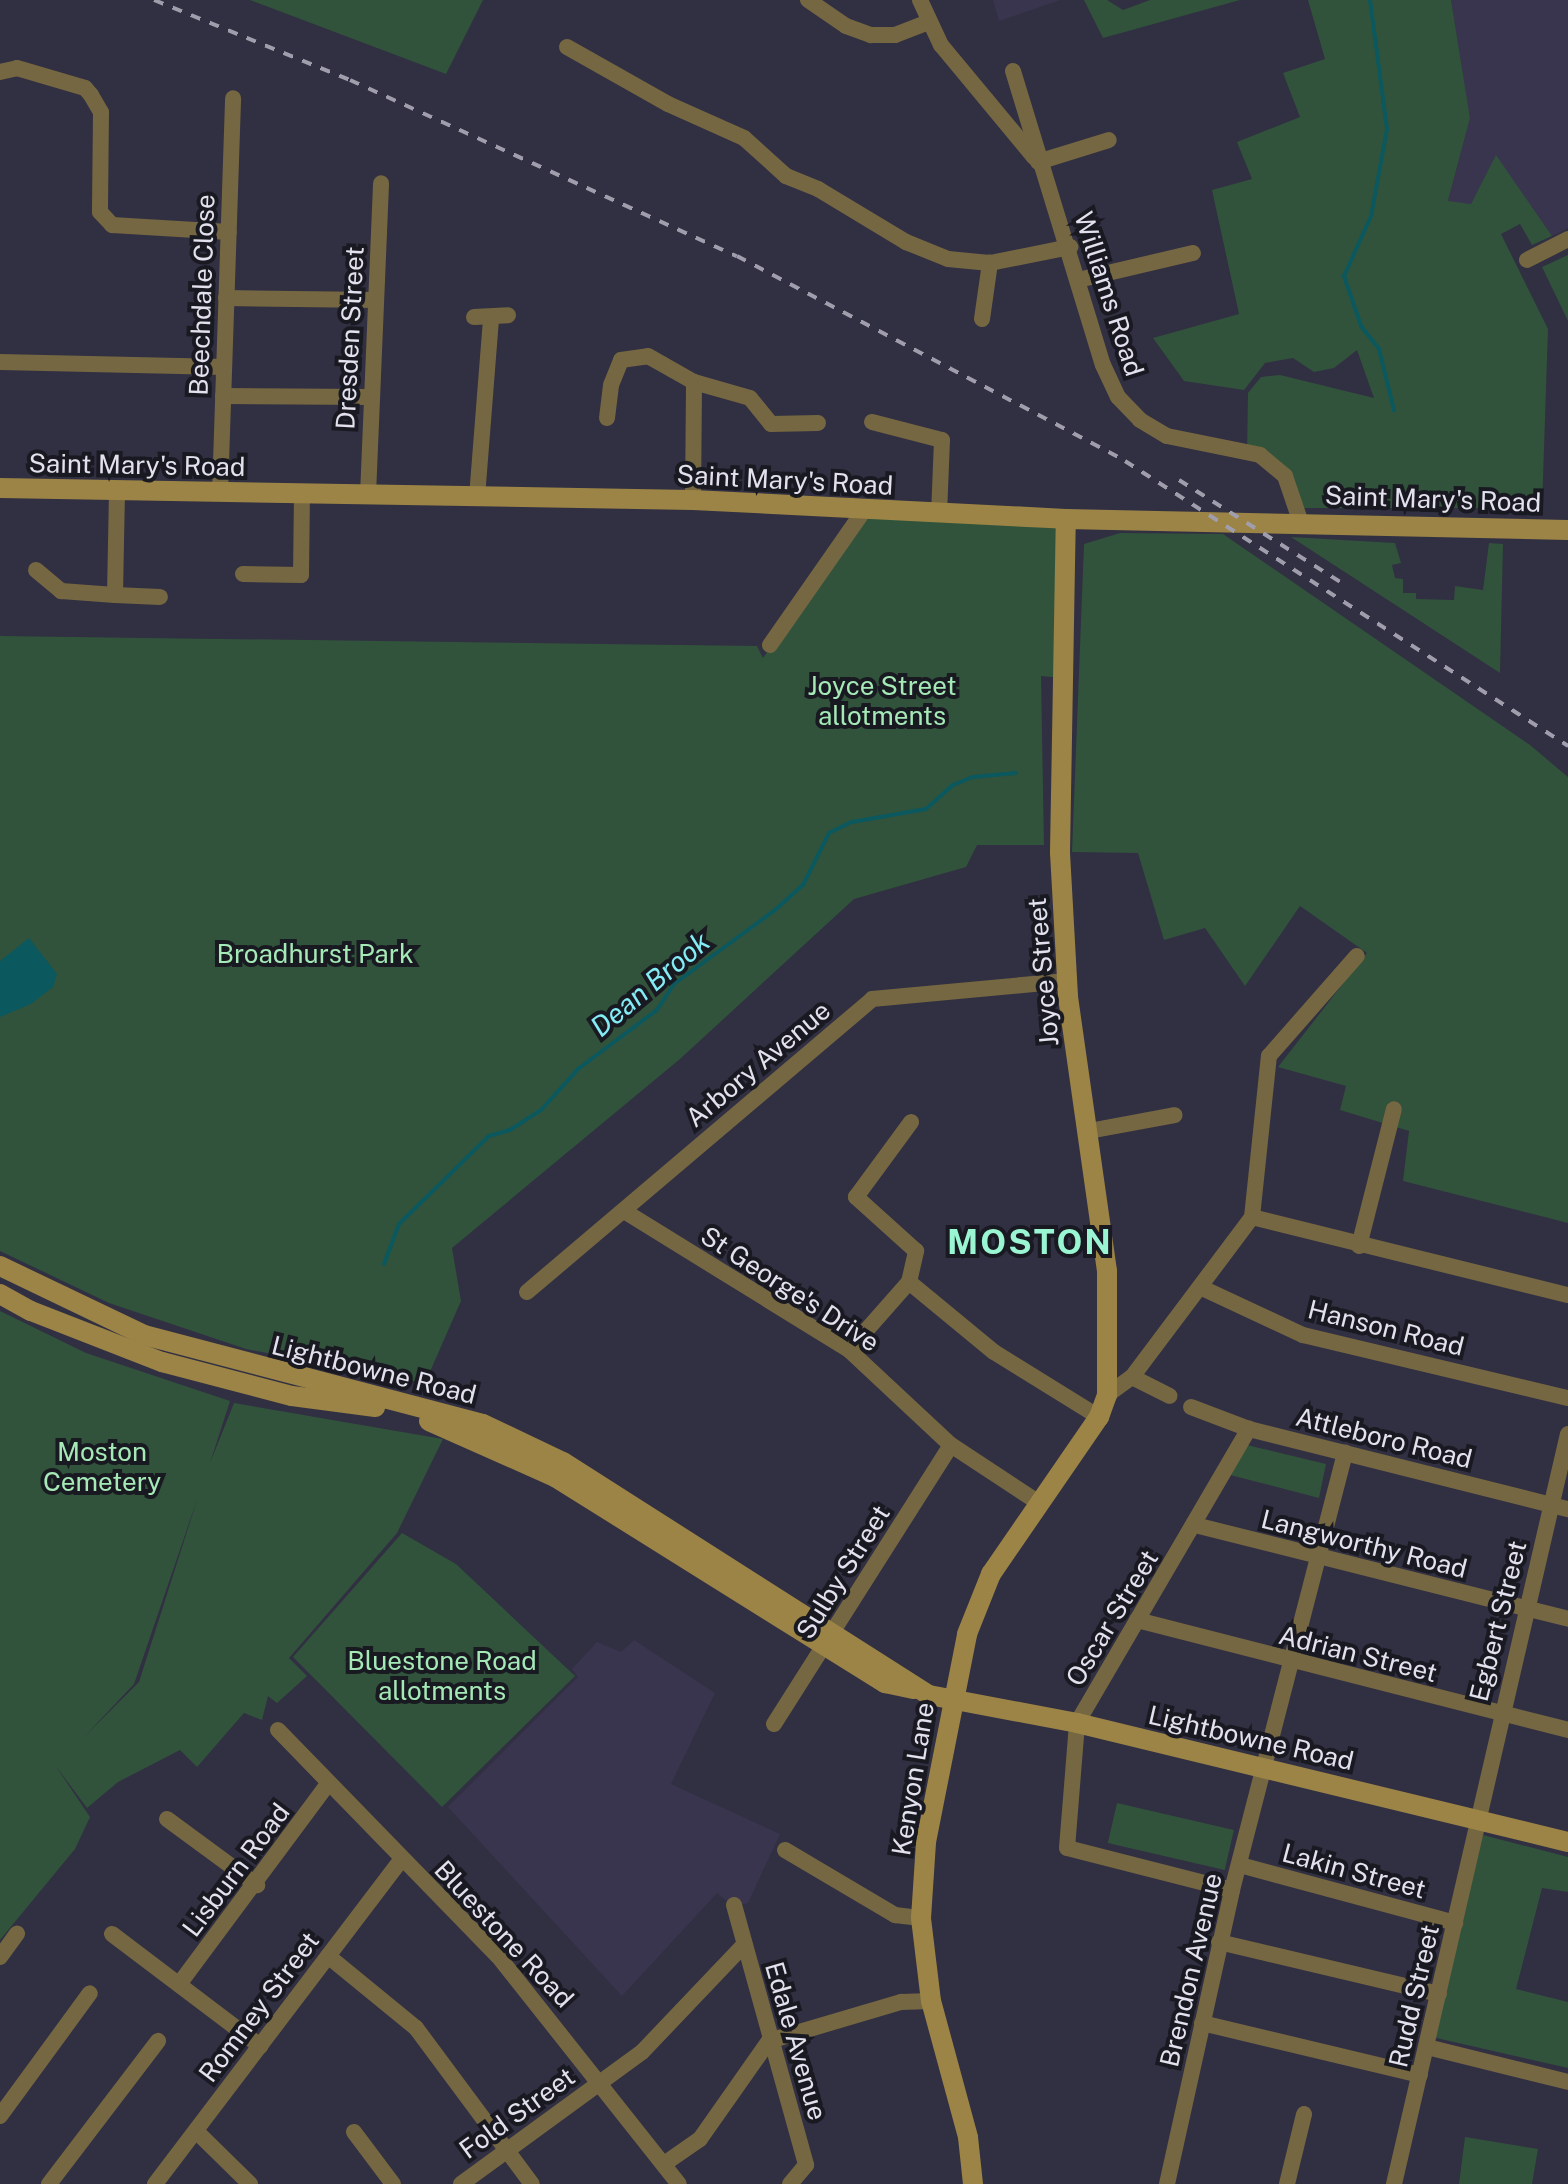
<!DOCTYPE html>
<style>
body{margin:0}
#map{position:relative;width:1568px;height:2184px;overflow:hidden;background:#312f42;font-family:"Public Sans",sans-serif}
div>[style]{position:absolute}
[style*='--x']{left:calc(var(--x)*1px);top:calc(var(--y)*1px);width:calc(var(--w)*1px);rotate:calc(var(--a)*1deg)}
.built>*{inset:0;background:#39354f}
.green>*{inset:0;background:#31533b;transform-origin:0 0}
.water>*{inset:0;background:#0b585e}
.stream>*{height:4px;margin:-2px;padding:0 2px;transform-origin:2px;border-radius:2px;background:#0b585e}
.street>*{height:16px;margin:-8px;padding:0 8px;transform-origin:8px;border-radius:8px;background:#756741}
.secondary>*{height:20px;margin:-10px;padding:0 10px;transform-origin:10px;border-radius:10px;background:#9b8445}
.rail>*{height:4px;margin-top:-2px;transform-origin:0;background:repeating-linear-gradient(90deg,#a09ead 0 10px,transparent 0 20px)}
span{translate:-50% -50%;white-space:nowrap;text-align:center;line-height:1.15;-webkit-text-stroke:8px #191921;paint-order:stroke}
.street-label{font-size:26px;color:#e2e1ed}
.park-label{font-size:26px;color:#a4e9b6}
.water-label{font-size:28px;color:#83ecf5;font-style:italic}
.district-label{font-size:34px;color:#9af5d3;font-weight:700;letter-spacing:2px}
</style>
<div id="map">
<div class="built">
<i style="clip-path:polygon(993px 0,1060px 0,999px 21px)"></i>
<i style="clip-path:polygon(1451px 0,1568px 0,1568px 228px,1552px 236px,1496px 156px,1471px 204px,1448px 202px,1470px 118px)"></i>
<i style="clip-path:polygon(634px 1640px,715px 1693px,671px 1784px,780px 1834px,748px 1903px,733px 1906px,717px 1893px,622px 1996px,448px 1807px,578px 1677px,572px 1669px,597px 1642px,621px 1652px)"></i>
</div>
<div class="green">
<i style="clip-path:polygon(250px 0,483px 0,446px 74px)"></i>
<i style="clip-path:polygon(1084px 0,1107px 0,1123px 10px,1150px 0,1240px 0,1103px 38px)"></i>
<i style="clip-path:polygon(1308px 0,1451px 0,1470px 118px,1448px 201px,1471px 204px,1496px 155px,1552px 236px,1532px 245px,1520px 224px,1501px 234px,1548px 329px,1542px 508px,1296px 508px,1284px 476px,1247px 452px,1248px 393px,1261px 377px,1280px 375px,1374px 398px,1357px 350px,1334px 368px,1314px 372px,1293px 358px,1265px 363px,1244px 390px,1184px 381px,1153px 338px,1239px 314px,1212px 190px,1252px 179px,1237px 142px,1300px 117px,1283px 73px,1325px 59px)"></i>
<i style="clip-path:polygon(1568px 255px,1568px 321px,1542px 267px)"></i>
<i style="clip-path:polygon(865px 509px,1066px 519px,1063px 678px,1041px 676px,1044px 845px,977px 845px,966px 867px,854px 899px,680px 1059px,452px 1248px,461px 1301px,425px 1383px,246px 1349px,109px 1303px,0 1251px,0 636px,757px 646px,763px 658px)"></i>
<i style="clip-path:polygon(1120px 533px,1223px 534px,1530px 745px,1568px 777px,1568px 1223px,1403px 1181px,1409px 1131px,1340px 1110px,1346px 1086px,1278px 1067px,1367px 953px,1300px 906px,1245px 986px,1205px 928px,1164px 940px,1138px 853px,1072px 852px,1084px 544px)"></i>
<i style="clip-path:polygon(1291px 537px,1395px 543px,1401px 563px,1392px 565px,1395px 578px,1403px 579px,1403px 593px,1416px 593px,1416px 599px,1454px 600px,1455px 586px,1483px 590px,1489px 543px,1503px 544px,1500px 673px)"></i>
<i style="clip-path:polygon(evenodd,0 1311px,86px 1353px,230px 1401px,210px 1463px,234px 1403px,443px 1439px,397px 1533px,289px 1658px,307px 1676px,277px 1703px,268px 1696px,262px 1720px,244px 1713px,197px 1767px,180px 1750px,118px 1782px,87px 1808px,55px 1765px,90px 1817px,75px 1849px,0 1940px,0 1311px,198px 1497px,139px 1682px,84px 1737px,134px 1684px,198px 1497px)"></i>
<i style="clip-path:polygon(1247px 1445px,1326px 1464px,1319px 1498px,1230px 1475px)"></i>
<i style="clip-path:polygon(402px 1533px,456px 1564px,575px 1676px,442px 1807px,293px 1657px)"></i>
<i style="left:1117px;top:1803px;width:120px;height:41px;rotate:13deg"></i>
<i style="clip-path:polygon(1483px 1835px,1568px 1857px,1568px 1892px,1542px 1888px,1516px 1989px,1568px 2002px,1568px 2068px,1432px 2037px)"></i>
<i style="clip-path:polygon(1465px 2137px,1538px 2149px,1532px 2184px,1459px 2184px)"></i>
</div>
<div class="water">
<i style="clip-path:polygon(29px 938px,57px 974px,53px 987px,31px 1004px,0 1017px,0 961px)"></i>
</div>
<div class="stream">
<i style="--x:1370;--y:0;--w:130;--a:82.5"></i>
<i style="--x:1387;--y:129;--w:88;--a:100.4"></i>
<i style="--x:1371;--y:216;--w:66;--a:114.2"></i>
<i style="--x:1344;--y:276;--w:53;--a:71.2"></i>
<i style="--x:1361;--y:326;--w:29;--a:52"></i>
<i style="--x:1379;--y:349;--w:63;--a:76.2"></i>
<i style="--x:384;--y:1264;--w:43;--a:-69.4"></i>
<i style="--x:399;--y:1224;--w:126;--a:-44.4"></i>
<i style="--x:489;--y:1136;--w:22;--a:-16"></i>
<i style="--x:510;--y:1130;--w:38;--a:-33"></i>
<i style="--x:542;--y:1109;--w:54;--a:-48"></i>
<i style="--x:578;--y:1069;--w:99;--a:-36.8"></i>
<i style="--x:657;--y:1010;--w:31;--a:-57"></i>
<i style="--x:674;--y:984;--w:125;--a:-36.2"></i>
<i style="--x:775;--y:910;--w:38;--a:-42"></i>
<i style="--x:803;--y:885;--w:58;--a:-63.4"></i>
<i style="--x:829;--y:833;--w:25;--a:-26"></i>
<i style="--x:852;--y:822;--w:75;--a:-10"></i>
<i style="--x:926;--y:809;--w:36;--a:-42"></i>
<i style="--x:953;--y:785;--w:22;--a:-22"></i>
<i style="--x:973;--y:777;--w:43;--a:-5.3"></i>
</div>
<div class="street">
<i style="--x:808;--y:0;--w:46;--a:34.4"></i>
<i style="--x:846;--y:26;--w:27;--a:20"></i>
<i style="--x:871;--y:35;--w:24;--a:0"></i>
<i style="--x:895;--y:35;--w:34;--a:-21"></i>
<i style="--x:920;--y:0;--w:50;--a:65"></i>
<i style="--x:941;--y:45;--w:146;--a:50.3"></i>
<i style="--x:567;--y:47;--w:116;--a:29.4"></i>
<i style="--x:668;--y:104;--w:83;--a:24.1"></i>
<i style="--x:744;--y:138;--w:57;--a:42.1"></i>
<i style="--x:786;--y:176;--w:35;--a:22"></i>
<i style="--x:818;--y:189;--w:103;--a:31.1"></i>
<i style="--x:906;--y:242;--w:45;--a:22"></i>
<i style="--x:948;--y:259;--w:42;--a:5.4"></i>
<i style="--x:990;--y:263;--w:82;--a:-11.3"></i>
<i style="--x:1013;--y:71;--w:307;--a:73"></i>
<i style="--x:1103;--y:365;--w:35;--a:65"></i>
<i style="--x:1118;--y:397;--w:32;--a:46"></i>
<i style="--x:1140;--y:420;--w:31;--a:31"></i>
<i style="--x:1167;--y:436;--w:95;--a:11.5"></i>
<i style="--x:1260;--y:455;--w:33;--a:40"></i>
<i style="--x:1285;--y:476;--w:46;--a:71.2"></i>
<i style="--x:0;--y:72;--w:17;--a:-13"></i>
<i style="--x:17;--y:68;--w:71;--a:16.4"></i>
<i style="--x:85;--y:88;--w:9;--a:49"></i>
<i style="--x:91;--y:95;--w:20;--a:60"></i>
<i style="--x:101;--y:112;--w:100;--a:90.6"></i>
<i style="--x:100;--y:212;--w:18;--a:47"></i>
<i style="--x:112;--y:225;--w:117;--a:3.4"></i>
<i style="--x:1038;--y:162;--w:74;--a:-17.2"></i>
<i style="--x:1527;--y:260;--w:46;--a:-27.1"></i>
<i style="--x:1078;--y:280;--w:118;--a:-13.2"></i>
<i style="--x:226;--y:298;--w:150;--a:0.8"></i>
<i style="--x:474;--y:317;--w:34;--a:-3"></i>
<i style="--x:982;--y:319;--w:57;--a:-81.9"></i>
<i style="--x:0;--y:362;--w:224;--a:1.3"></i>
<i style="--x:223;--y:396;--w:146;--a:0.4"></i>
<i style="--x:607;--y:418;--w:33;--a:-83"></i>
<i style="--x:611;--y:385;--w:27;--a:-68"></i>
<i style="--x:621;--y:360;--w:27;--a:-8"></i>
<i style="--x:648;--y:356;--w:53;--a:29.5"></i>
<i style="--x:694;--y:382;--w:58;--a:15.9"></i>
<i style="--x:750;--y:398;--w:33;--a:51"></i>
<i style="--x:771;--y:424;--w:47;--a:-1.2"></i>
<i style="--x:872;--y:422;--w:72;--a:14.4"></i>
<i style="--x:942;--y:440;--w:74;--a:92.3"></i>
<i style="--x:220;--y:493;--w:395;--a:-88.1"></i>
<i style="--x:368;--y:495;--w:312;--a:-87.6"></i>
<i style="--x:477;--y:497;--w:180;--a:-85.5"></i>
<i style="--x:693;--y:500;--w:118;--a:-89.5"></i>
<i style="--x:36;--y:570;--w:33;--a:40"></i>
<i style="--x:61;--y:591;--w:54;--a:4.2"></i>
<i style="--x:115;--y:595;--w:104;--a:-88.9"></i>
<i style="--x:243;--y:574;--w:58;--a:1"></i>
<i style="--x:301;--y:575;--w:80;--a:-89.3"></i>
<i style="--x:115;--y:595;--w:45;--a:2.5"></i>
<i style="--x:770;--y:645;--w:166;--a:-55.1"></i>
<i style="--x:1089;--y:1131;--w:87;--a:-10.5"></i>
<i style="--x:624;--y:1211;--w:264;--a:31.7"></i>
<i style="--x:849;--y:1350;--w:139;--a:43"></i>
<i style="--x:951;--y:1445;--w:105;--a:33.4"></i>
<i style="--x:1252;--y:1217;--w:325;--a:13.9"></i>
<i style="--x:1359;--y:1246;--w:141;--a:-75.7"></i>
<i style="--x:909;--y:1282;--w:110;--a:39.5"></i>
<i style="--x:994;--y:1352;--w:123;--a:31.8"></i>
<i style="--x:1200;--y:1287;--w:114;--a:25"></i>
<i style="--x:1303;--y:1335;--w:272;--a:13.4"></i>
<i style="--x:527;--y:1292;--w:453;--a:-40.3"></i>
<i style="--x:872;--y:999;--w:196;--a:-5.3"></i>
<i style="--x:849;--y:1350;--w:91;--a:-48.6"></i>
<i style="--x:909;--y:1282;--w:32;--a:-77"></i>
<i style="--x:916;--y:1251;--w:81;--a:-138"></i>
<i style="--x:856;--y:1197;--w:93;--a:-53.7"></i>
<i style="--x:1132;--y:1377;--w:42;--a:26.6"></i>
<i style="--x:1107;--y:1395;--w:31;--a:-36"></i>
<i style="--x:1132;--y:1377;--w:200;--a:-53.1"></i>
<i style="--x:1252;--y:1217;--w:162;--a:-84"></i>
<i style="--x:1269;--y:1056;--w:133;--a:-48.7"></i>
<i style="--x:1191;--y:1407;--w:62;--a:20.8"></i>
<i style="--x:1249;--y:1429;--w:329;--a:14.1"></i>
<i style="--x:1195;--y:1525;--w:385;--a:14.1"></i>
<i style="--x:1137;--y:1620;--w:445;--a:14.3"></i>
<i style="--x:774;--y:1724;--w:330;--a:-57.6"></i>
<i style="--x:278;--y:1730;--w:315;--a:45.8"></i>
<i style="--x:498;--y:1956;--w:291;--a:51.6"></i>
<i style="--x:167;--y:1819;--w:112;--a:36.3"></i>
<i style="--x:785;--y:1850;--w:128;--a:30.6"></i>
<i style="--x:895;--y:1915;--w:26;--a:7"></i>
<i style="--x:1240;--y:1865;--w:223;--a:15.1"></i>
<i style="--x:1232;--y:1890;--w:170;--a:-165.7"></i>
<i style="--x:1067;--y:1848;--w:125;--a:-85.4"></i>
<i style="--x:1077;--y:1723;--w:341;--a:-59.7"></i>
<i style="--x:734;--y:1905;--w:270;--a:74.5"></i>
<i style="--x:806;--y:2165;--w:25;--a:130"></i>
<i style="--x:112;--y:1934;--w:186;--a:37.1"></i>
<i style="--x:1219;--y:1942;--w:226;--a:13.3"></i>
<i style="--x:328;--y:1956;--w:114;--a:39.3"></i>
<i style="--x:416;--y:2028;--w:194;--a:53.4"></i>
<i style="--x:0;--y:1957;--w:29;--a:-54"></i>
<i style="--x:180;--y:1983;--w:248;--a:-53.4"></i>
<i style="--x:1202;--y:2023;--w:224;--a:13.4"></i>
<i style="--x:1427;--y:2047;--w:145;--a:13.9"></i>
<i style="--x:0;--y:2116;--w:152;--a:-53.8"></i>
<i style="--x:196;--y:2131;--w:76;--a:44.5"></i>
<i style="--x:354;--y:2132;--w:65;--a:53.1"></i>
<i style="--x:664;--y:2164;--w:44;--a:-34.8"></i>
<i style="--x:700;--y:2139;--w:120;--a:-54.9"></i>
<i style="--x:769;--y:2041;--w:138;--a:-16.5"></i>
<i style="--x:901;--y:2002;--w:30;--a:-2"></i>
<i style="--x:49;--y:2184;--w:180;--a:-52.7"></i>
<i style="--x:155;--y:2184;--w:407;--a:-52.8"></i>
<i style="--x:461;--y:2184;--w:224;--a:-36.1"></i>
<i style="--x:642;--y:2052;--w:148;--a:-46.4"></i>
<i style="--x:1167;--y:2184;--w:301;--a:-77.5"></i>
<i style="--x:1232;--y:1890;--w:452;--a:-75.5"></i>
<i style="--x:1287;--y:2184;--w:72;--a:-76.3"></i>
<i style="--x:1394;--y:2184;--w:770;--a:-76.94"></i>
</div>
<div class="secondary">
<i style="--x:0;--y:488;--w:693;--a:0.99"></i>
<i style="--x:693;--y:500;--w:373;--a:2.9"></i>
<i style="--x:1066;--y:519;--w:502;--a:1.26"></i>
<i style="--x:0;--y:1266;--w:160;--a:25.6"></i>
<i style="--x:144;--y:1335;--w:350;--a:14.7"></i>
<i style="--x:483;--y:1424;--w:89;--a:25.4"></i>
<i style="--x:563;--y:1462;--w:434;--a:32.5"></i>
<i style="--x:929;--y:1695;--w:151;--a:10.7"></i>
<i style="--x:1077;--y:1723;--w:505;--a:13.62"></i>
<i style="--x:0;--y:1294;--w:35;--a:29"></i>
<i style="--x:31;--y:1311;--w:141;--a:21.3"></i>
<i style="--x:162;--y:1362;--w:134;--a:14.7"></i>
<i style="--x:292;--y:1396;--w:84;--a:7.5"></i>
<i style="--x:429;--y:1421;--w:138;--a:24"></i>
<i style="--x:555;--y:1477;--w:389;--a:32"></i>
<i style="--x:885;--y:1683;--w:29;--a:12"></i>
<i style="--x:973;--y:2184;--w:47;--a:-96.1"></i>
<i style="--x:968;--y:2137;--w:141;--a:-105.2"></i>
<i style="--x:931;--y:2001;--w:84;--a:-96.9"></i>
<i style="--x:921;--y:1918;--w:76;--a:-86.2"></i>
<i style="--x:926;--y:1842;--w:212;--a:-78.8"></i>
<i style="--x:967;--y:1634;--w:65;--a:-68.2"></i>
<i style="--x:991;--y:1574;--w:191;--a:-55.5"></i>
<i style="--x:1099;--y:1417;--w:23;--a:-70"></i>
<i style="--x:1107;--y:1395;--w:124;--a:-90"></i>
<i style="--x:1107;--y:1271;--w:278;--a:-98.1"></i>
<i style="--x:1068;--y:996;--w:144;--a:-93.2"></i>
<i style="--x:1060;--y:852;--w:333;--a:-89"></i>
</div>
<div class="rail">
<i style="--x:154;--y:0;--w:212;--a:22.2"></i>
<i style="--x:350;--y:80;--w:425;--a:24.5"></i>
<i style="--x:737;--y:256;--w:439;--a:27.8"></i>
<i style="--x:1125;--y:461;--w:527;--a:32.75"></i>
<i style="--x:1179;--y:480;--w:193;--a:32.3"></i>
</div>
<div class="street-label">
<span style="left:1109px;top:294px;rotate:72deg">Williams Road</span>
<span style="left:202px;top:295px;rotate:-88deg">Beechdale Close</span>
<span style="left:350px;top:338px;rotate:-87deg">Dresden Street</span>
<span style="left:137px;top:465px;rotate:1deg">Saint Mary's Road</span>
<span style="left:785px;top:480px;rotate:3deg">Saint Mary's Road</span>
<span style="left:1433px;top:499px;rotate:2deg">Saint Mary's Road</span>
<span style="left:1043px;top:972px;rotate:-95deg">Joyce Street</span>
<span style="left:758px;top:1064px;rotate:-40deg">Arbory Avenue</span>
<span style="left:790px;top:1289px;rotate:33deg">St George's Drive</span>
<span style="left:1386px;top:1328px;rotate:14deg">Hanson Road</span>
<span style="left:374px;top:1370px;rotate:14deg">Lightbowne Road</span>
<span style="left:1384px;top:1438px;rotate:14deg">Attleboro Road</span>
<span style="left:1364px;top:1544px;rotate:14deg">Langworthy Road</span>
<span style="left:843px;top:1572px;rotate:-58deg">Sulby Street</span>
<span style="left:1112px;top:1618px;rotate:-59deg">Oscar Street</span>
<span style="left:1498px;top:1621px;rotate:-76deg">Egbert Street</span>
<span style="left:1358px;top:1654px;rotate:14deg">Adrian Street</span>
<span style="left:1251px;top:1738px;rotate:13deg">Lightbowne Road</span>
<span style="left:913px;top:1779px;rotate:-81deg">Kenyon Lane</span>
<span style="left:236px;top:1870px;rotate:-53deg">Lisburn Road</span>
<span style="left:1354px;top:1871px;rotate:15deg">Lakin Street</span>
<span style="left:504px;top:1934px;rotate:47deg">Bluestone Road</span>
<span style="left:1191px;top:1970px;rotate:-77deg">Brendon Avenue</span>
<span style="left:1414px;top:1996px;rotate:-77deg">Rudd Street</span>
<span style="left:259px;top:2007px;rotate:-53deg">Romney Street</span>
<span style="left:796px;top:2041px;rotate:74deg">Edale Avenue</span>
<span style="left:517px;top:2113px;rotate:-36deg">Fold Street</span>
</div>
<div class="park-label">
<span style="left:882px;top:701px">Joyce Street<br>allotments</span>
<span style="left:315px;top:954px">Broadhurst Park</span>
<span style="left:102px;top:1467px">Moston<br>Cemetery</span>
<span style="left:442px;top:1676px">Bluestone Road<br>allotments</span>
</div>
<div class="water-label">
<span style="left:650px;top:984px;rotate:-40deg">Dean Brook</span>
</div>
<div class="district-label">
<span style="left:1030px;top:1243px">MOSTON</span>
</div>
</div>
